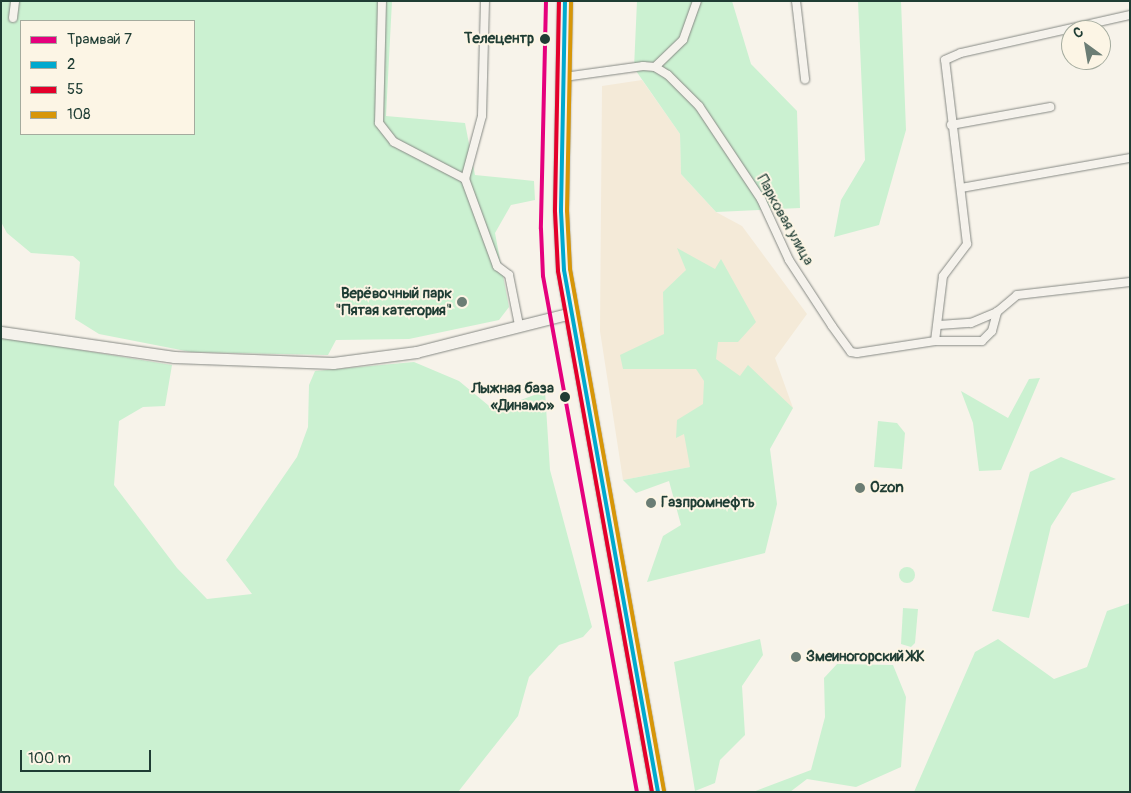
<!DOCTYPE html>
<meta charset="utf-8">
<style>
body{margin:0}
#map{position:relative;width:1131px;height:793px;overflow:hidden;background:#f7f3ea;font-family:Pangolin,sans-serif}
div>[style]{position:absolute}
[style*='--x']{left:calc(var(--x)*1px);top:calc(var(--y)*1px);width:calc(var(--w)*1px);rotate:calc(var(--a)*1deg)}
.built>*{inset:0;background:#f4ead8}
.green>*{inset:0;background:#cbf1d1}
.round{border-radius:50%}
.roads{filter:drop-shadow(0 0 1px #868984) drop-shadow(0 0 1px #868984)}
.street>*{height:8px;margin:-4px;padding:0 4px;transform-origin:4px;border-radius:4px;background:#f5f2ec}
.secondary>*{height:11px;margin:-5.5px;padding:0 5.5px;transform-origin:5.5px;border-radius:5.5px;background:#f5f2ec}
.highway>*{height:14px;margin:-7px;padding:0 7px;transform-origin:7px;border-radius:7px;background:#f5f2ec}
.bus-1>*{height:4px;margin:-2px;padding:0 2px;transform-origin:2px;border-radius:2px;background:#00a9ce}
.bus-2>*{height:4px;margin:-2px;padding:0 2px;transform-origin:2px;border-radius:2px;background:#e4002b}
.bus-3>*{height:4px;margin:-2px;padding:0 2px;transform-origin:2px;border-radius:2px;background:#d79608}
.tram-1>*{height:4px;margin:-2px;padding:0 2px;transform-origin:2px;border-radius:2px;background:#e5007d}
.dots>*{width:14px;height:14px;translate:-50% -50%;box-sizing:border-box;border:2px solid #fcf5e5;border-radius:50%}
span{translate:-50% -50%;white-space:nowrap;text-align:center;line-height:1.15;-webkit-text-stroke:4px #fcf5e5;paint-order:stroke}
.stop-label{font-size:15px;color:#1f3d34;font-weight:700}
.right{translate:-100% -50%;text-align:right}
.street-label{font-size:15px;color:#1f3d34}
.poi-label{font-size:15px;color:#1f3d34;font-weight:700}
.left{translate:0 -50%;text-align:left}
.frame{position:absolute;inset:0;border:2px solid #1f3d34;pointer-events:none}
.legend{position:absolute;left:20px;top:20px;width:175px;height:115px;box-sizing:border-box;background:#fcf5e5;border:1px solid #a4ab9e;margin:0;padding:6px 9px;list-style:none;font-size:15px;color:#1f3d34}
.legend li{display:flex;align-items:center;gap:10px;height:25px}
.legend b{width:25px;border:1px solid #a4ab9e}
.north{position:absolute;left:1061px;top:20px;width:50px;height:50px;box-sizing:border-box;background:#fcf5e5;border:1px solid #a4ab9e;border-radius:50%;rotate:328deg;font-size:14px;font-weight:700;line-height:20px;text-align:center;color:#1f3d34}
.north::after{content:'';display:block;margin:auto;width:18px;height:22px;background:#6b7d74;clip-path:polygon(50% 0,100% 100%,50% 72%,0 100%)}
.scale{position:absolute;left:20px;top:750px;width:131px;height:22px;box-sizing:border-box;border:2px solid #1f3d34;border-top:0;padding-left:6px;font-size:15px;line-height:18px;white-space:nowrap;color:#1f3d34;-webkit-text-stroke:4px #fcf5e5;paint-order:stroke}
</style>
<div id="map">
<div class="built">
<i style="clip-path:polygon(642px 80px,680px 134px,681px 174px,716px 212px,742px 226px,807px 314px,775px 358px,793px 408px,690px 467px,623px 480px,600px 331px,602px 86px)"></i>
</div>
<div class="green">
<i style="clip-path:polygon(evenodd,1px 1px,392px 1px,386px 116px,465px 123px,475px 175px,534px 181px,535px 200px,511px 205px,495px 233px,509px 307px,499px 320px,409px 339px,336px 340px,328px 355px,191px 352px,99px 334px,75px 319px,80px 262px,73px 256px,31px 253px,7px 233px,1px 222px,1px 1px,21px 21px,194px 21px,194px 134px,21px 134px,21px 21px)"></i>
<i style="clip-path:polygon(637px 1px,732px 1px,751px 64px,797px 111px,800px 208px,716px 212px,681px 174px,680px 134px,634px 68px)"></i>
<i style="clip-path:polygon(858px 1px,901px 1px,906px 130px,879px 225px,834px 237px,841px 200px,865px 160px)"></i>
<i style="clip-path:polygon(677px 248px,715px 269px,721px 259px,756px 322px,738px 342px,718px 342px,716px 359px,740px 376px,748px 365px,793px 408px,770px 449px,777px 504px,765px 553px,647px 582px,663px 536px,681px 525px,669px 481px,636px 493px,623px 480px,690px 467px,684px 434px,676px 438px,677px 420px,703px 404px,704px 381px,696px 369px,623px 369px,620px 355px,664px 334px,663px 292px,686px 270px)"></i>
<i style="clip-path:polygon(1px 337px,172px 365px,165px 406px,143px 407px,119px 421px,114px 485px,177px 568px,207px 599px,252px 594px,226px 560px,297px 457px,308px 427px,309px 385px,315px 371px,414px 362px,459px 381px,494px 410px,545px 391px,550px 470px,592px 627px,583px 637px,559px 645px,529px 677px,518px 716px,458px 792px,1px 792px)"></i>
<i style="clip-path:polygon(1040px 378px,1001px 470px,979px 471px,973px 423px,961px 391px,1008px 418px,1029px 379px)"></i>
<i style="clip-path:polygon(878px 421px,897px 423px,905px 433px,902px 469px,874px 467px)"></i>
<i style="clip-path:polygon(1061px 457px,1116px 479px,1072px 493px,1051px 526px,1029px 618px,992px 611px,1030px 472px)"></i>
<i class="round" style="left:899px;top:567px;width:16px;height:16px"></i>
<i style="clip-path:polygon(1130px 603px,1130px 792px,914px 792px,975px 652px,998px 639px,1054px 679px,1087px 667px,1107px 611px)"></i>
<i style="clip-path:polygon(903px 608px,918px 609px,915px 643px,911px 647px,901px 644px)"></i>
<i style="clip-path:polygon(760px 639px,763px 655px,742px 686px,745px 735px,720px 760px,715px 783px,695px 791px,674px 662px)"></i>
<i style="clip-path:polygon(837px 664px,893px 665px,906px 697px,901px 767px,856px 787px,807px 779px,790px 792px,753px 792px,811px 770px,825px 717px,824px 678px)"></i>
</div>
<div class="roads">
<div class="street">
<i style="--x:382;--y:1;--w:122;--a:91.4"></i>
<i style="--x:379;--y:123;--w:24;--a:52"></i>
<i style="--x:394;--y:142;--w:80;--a:27.5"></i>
<i style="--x:485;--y:1;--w:115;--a:91.5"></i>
<i style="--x:482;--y:116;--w:65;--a:105.1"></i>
<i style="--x:465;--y:179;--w:93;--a:69.8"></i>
<i style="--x:497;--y:266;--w:15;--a:37"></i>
<i style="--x:509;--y:275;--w:51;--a:78.7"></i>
<i style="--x:796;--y:1;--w:79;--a:83.4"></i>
<i style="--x:13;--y:18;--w:17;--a:-83"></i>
<i style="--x:655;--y:67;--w:39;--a:-44"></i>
<i style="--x:683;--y:40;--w:41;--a:-70.3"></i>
<i style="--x:564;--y:77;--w:80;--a:-7.9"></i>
<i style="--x:643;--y:66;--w:12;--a:5"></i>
<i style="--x:655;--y:67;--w:15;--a:32"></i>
<i style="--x:668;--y:75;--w:44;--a:45"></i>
<i style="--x:699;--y:106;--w:112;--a:56.3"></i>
<i style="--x:761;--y:199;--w:67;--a:65.3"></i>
<i style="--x:789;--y:260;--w:79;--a:56.9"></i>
<i style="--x:832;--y:326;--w:32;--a:54"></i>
<i style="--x:851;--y:352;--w:6;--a:9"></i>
<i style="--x:857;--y:353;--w:79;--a:-8.7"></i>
<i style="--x:935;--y:341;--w:65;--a:-83"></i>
<i style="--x:943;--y:276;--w:40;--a:-53"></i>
<i style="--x:967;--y:244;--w:185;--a:-96.8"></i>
<i style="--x:945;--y:60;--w:17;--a:-24"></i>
<i style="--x:961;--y:53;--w:173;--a:-12.7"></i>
<i style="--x:951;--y:125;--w:101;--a:-10.3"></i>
<i style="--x:961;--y:188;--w:172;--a:-10.1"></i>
<i style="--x:939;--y:325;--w:32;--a:-4"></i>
<i style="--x:971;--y:323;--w:28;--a:-23"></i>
<i style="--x:935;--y:341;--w:47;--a:0"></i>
<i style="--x:982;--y:341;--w:14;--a:-45"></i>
<i style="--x:992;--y:331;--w:20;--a:-75"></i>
<i style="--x:997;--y:312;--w:26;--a:-40"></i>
<i style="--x:1017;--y:295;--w:114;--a:-6.6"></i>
</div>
<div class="secondary">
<i style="--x:1;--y:332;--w:175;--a:8.2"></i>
<i style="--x:174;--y:357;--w:159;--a:2.2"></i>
<i style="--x:333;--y:363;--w:84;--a:-7.5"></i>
<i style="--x:416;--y:352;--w:160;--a:-14.1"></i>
</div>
<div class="highway">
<i style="--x:565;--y:1;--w:210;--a:91.1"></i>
<i style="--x:561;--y:211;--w:59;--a:87.1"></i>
<i style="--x:564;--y:270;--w:530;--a:79.79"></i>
</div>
</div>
<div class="bus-1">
<i style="--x:565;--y:1;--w:210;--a:91.1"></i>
<i style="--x:561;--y:211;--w:59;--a:87.1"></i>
<i style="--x:564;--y:270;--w:530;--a:79.79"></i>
</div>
<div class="bus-2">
<i style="--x:559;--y:1;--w:210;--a:91.1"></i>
<i style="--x:555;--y:211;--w:60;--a:87.1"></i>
<i style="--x:558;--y:271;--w:529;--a:79.77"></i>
</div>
<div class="bus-3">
<i style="--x:571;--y:1;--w:210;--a:91.1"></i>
<i style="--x:567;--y:211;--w:58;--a:87"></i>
<i style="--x:570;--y:269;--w:530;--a:79.79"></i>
</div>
<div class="tram-1">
<i style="--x:546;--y:1;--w:228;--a:91.3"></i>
<i style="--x:541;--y:229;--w:47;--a:87.6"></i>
<i style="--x:543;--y:276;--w:524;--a:79.68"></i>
</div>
<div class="dots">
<i style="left:545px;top:39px;background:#1f3d34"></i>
<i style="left:462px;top:302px;background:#6b7d74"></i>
<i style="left:565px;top:397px;background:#1f3d34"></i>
<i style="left:860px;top:488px;background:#6b7d74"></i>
<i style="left:651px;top:503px;background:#6b7d74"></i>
<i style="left:796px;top:657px;background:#6b7d74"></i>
</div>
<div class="stop-label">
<span class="right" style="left:534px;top:39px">Телецентр</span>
<span class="right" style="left:554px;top:397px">Лыжная база<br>«Динамо»</span>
</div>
<div class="street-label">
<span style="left:785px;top:220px;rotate:61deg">Парковая улица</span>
</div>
<div class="poi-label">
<span class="right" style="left:452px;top:302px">Верёвочный парк<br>"Пятая категория"</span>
<span class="left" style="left:870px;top:488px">Ozon</span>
<span class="left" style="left:661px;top:503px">Газпромнефть</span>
<span class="left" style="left:806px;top:657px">Змеиногорский ЖК</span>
</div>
<div class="frame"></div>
<ul class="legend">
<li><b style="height:6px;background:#e5007d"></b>Трамвай 7</li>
<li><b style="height:6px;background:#00a9ce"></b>2</li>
<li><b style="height:6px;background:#e4002b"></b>55</li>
<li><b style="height:6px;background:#d79608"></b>108</li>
</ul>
<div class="north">С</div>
<div class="scale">100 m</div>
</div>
